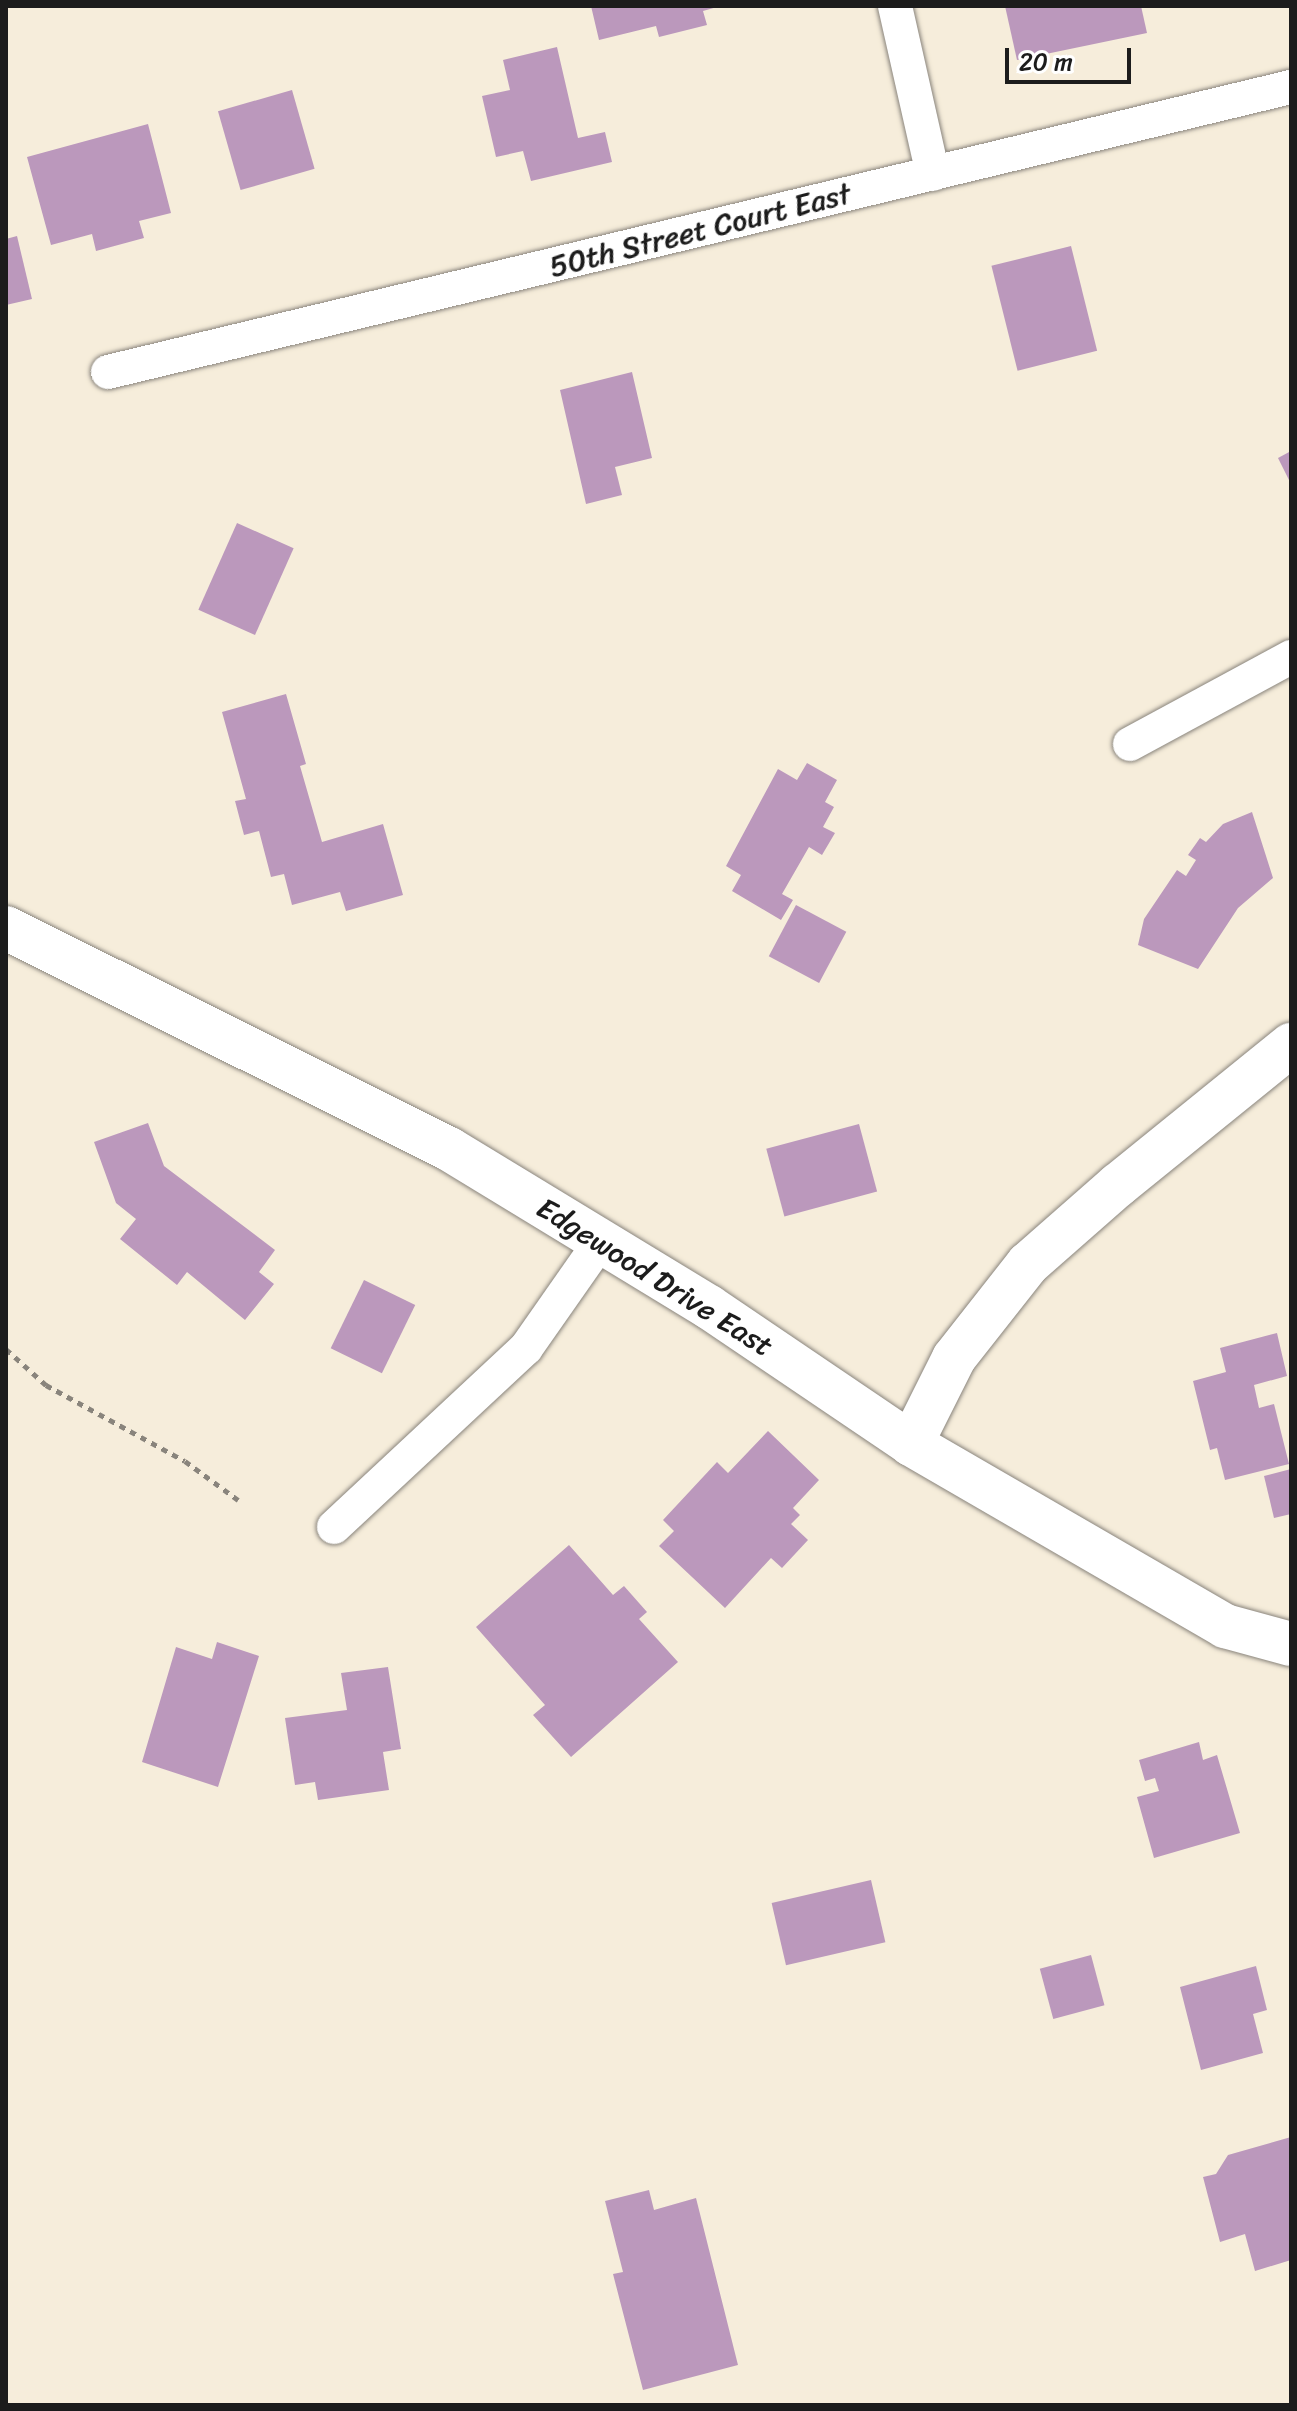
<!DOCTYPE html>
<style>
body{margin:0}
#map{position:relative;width:1297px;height:2411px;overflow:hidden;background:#f6eddb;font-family:Sriracha,sans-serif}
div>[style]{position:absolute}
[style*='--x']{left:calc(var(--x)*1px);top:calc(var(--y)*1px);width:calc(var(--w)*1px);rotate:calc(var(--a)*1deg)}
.building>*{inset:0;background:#bb98bc;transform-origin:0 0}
.path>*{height:5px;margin-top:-2.5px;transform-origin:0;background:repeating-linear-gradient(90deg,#89847c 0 6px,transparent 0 12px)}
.roads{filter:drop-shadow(0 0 2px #89847c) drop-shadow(0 0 2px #89847c)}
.street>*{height:34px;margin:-17px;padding:0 17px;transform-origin:17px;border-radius:17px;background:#fff}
.secondary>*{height:44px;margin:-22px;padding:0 22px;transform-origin:22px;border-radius:22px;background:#fff}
span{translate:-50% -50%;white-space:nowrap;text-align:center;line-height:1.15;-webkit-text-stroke:7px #fff;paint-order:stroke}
.street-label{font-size:30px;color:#1c1c1c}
.frame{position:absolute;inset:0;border:8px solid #1c1c1c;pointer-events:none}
.scale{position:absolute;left:1005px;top:48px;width:126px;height:36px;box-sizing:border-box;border:4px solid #1c1c1c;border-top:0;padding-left:10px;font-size:24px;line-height:28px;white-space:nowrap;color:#1c1c1c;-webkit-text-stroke:6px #fff;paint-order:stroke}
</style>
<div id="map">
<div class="building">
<i style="clip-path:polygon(591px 6px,717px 6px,717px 7px,703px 11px,707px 25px,659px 37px,656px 26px,599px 40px)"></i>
<i style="clip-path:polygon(1005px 6px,1141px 6px,1147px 33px,1017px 60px)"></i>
<i style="clip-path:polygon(557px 47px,578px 138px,605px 132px,612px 162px,531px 181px,523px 151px,496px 157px,482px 96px,510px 90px,503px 60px)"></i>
<i style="left:292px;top:90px;width:82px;height:77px;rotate:74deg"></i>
<i style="clip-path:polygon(148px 124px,171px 213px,139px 221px,144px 238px,96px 251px,92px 234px,51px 245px,27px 157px)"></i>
<i style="clip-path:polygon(17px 236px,32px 299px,6px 305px,6px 239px)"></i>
<i style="left:1071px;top:246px;width:108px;height:82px;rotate:76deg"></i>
<i style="clip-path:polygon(632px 372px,652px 458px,615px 467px,622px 495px,586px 504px,560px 390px)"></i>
<i style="clip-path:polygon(1291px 451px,1291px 484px,1278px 458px)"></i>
<i style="left:237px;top:523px;width:62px;height:95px;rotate:24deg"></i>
<i style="clip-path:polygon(286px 694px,306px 764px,300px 766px,322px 842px,383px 824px,403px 895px,346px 911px,340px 892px,292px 905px,284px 874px,271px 877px,259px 831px,244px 835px,235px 801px,246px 799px,222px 712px)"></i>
<i style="clip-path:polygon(807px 763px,837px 780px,825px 802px,834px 807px,823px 827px,835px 833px,822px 855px,809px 847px,782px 894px,793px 900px,781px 920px,732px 891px,741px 875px,726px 866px,778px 769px,797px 780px)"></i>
<i style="clip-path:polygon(1252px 812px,1273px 878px,1238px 908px,1198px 969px,1138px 945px,1144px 919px,1177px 870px,1186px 876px,1196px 860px,1188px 855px,1200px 838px,1206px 842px,1223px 824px)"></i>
<i style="left:796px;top:905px;width:57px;height:58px;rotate:28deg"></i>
<i style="clip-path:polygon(148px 1123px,164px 1166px,275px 1250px,259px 1272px,274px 1284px,245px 1320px,187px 1272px,177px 1285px,120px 1239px,136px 1219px,116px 1203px,94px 1142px)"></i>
<i style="left:859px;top:1124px;width:70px;height:96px;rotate:75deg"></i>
<i style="left:364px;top:1280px;width:57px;height:76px;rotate:26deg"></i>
<i style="clip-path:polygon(1277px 1333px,1287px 1376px,1254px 1385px,1259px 1408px,1274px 1404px,1289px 1464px,1225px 1480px,1217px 1448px,1210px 1450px,1193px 1381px,1226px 1372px,1220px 1348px)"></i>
<i style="clip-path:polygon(768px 1431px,819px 1480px,793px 1508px,800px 1515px,791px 1524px,808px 1540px,782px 1568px,771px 1558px,725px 1608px,659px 1546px,674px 1531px,663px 1520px,717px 1462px,728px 1473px)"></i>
<i style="clip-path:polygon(1291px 1469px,1291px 1514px,1274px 1518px,1264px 1476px)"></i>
<i style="clip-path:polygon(569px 1545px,613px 1595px,624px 1586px,647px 1612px,639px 1619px,678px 1662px,571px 1757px,533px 1715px,545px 1705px,476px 1627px)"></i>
<i style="clip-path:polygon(217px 1642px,259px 1656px,218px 1787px,142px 1762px,176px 1647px,212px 1659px)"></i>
<i style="clip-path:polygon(388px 1667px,401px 1749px,383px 1752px,389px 1790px,318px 1800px,315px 1782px,295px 1785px,285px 1718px,347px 1710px,341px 1673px)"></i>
<i style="clip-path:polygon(1199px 1742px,1203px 1760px,1217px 1755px,1240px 1833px,1154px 1858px,1137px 1797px,1159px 1791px,1155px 1778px,1145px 1781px,1139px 1760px)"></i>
<i style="left:871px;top:1880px;width:64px;height:102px;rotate:77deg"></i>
<i style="left:1091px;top:1955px;width:52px;height:53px;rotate:75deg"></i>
<i style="clip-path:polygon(1256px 1966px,1267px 2010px,1253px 2014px,1263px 2053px,1201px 2070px,1180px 1987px)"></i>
<i style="clip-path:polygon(1291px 2137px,1291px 2260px,1255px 2271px,1245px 2234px,1220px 2242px,1203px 2177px,1216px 2174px,1228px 2155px)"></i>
<i style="clip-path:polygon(649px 2190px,654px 2210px,696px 2198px,738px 2365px,643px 2390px,613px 2274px,623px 2272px,605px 2201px)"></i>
</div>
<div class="path">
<i style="--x:6;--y:1349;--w:54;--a:42"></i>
<i style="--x:46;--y:1385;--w:158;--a:28.7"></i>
<i style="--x:185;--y:1461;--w:66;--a:36.3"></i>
</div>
<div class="roads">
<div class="street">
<i style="--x:895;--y:6;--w:172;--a:77.3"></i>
<i style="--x:108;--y:372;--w:1217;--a:-13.55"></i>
<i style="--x:1130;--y:744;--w:183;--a:-28.4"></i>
<i style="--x:334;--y:1527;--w:262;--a:-43"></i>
<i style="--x:526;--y:1348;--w:131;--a:-55"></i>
</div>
<div class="secondary">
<i style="--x:6;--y:928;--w:495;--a:26.5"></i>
<i style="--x:449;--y:1149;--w:304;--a:31.3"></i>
<i style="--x:709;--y:1307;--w:244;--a:34.1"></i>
<i style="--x:911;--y:1444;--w:363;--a:30.1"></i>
<i style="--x:1225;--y:1626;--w:68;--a:15.3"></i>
<i style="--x:911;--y:1444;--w:96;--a:-63.4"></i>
<i style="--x:954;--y:1358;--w:120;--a:-51.8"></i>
<i style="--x:1028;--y:1264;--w:120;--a:-41.3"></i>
<i style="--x:1118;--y:1185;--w:223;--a:-39"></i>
</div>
</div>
<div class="street-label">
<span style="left:700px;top:230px;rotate:-14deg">50th Street Court East</span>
<span style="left:655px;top:1277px;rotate:32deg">Edgewood Drive East</span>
</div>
<div class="frame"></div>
<div class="scale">20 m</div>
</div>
